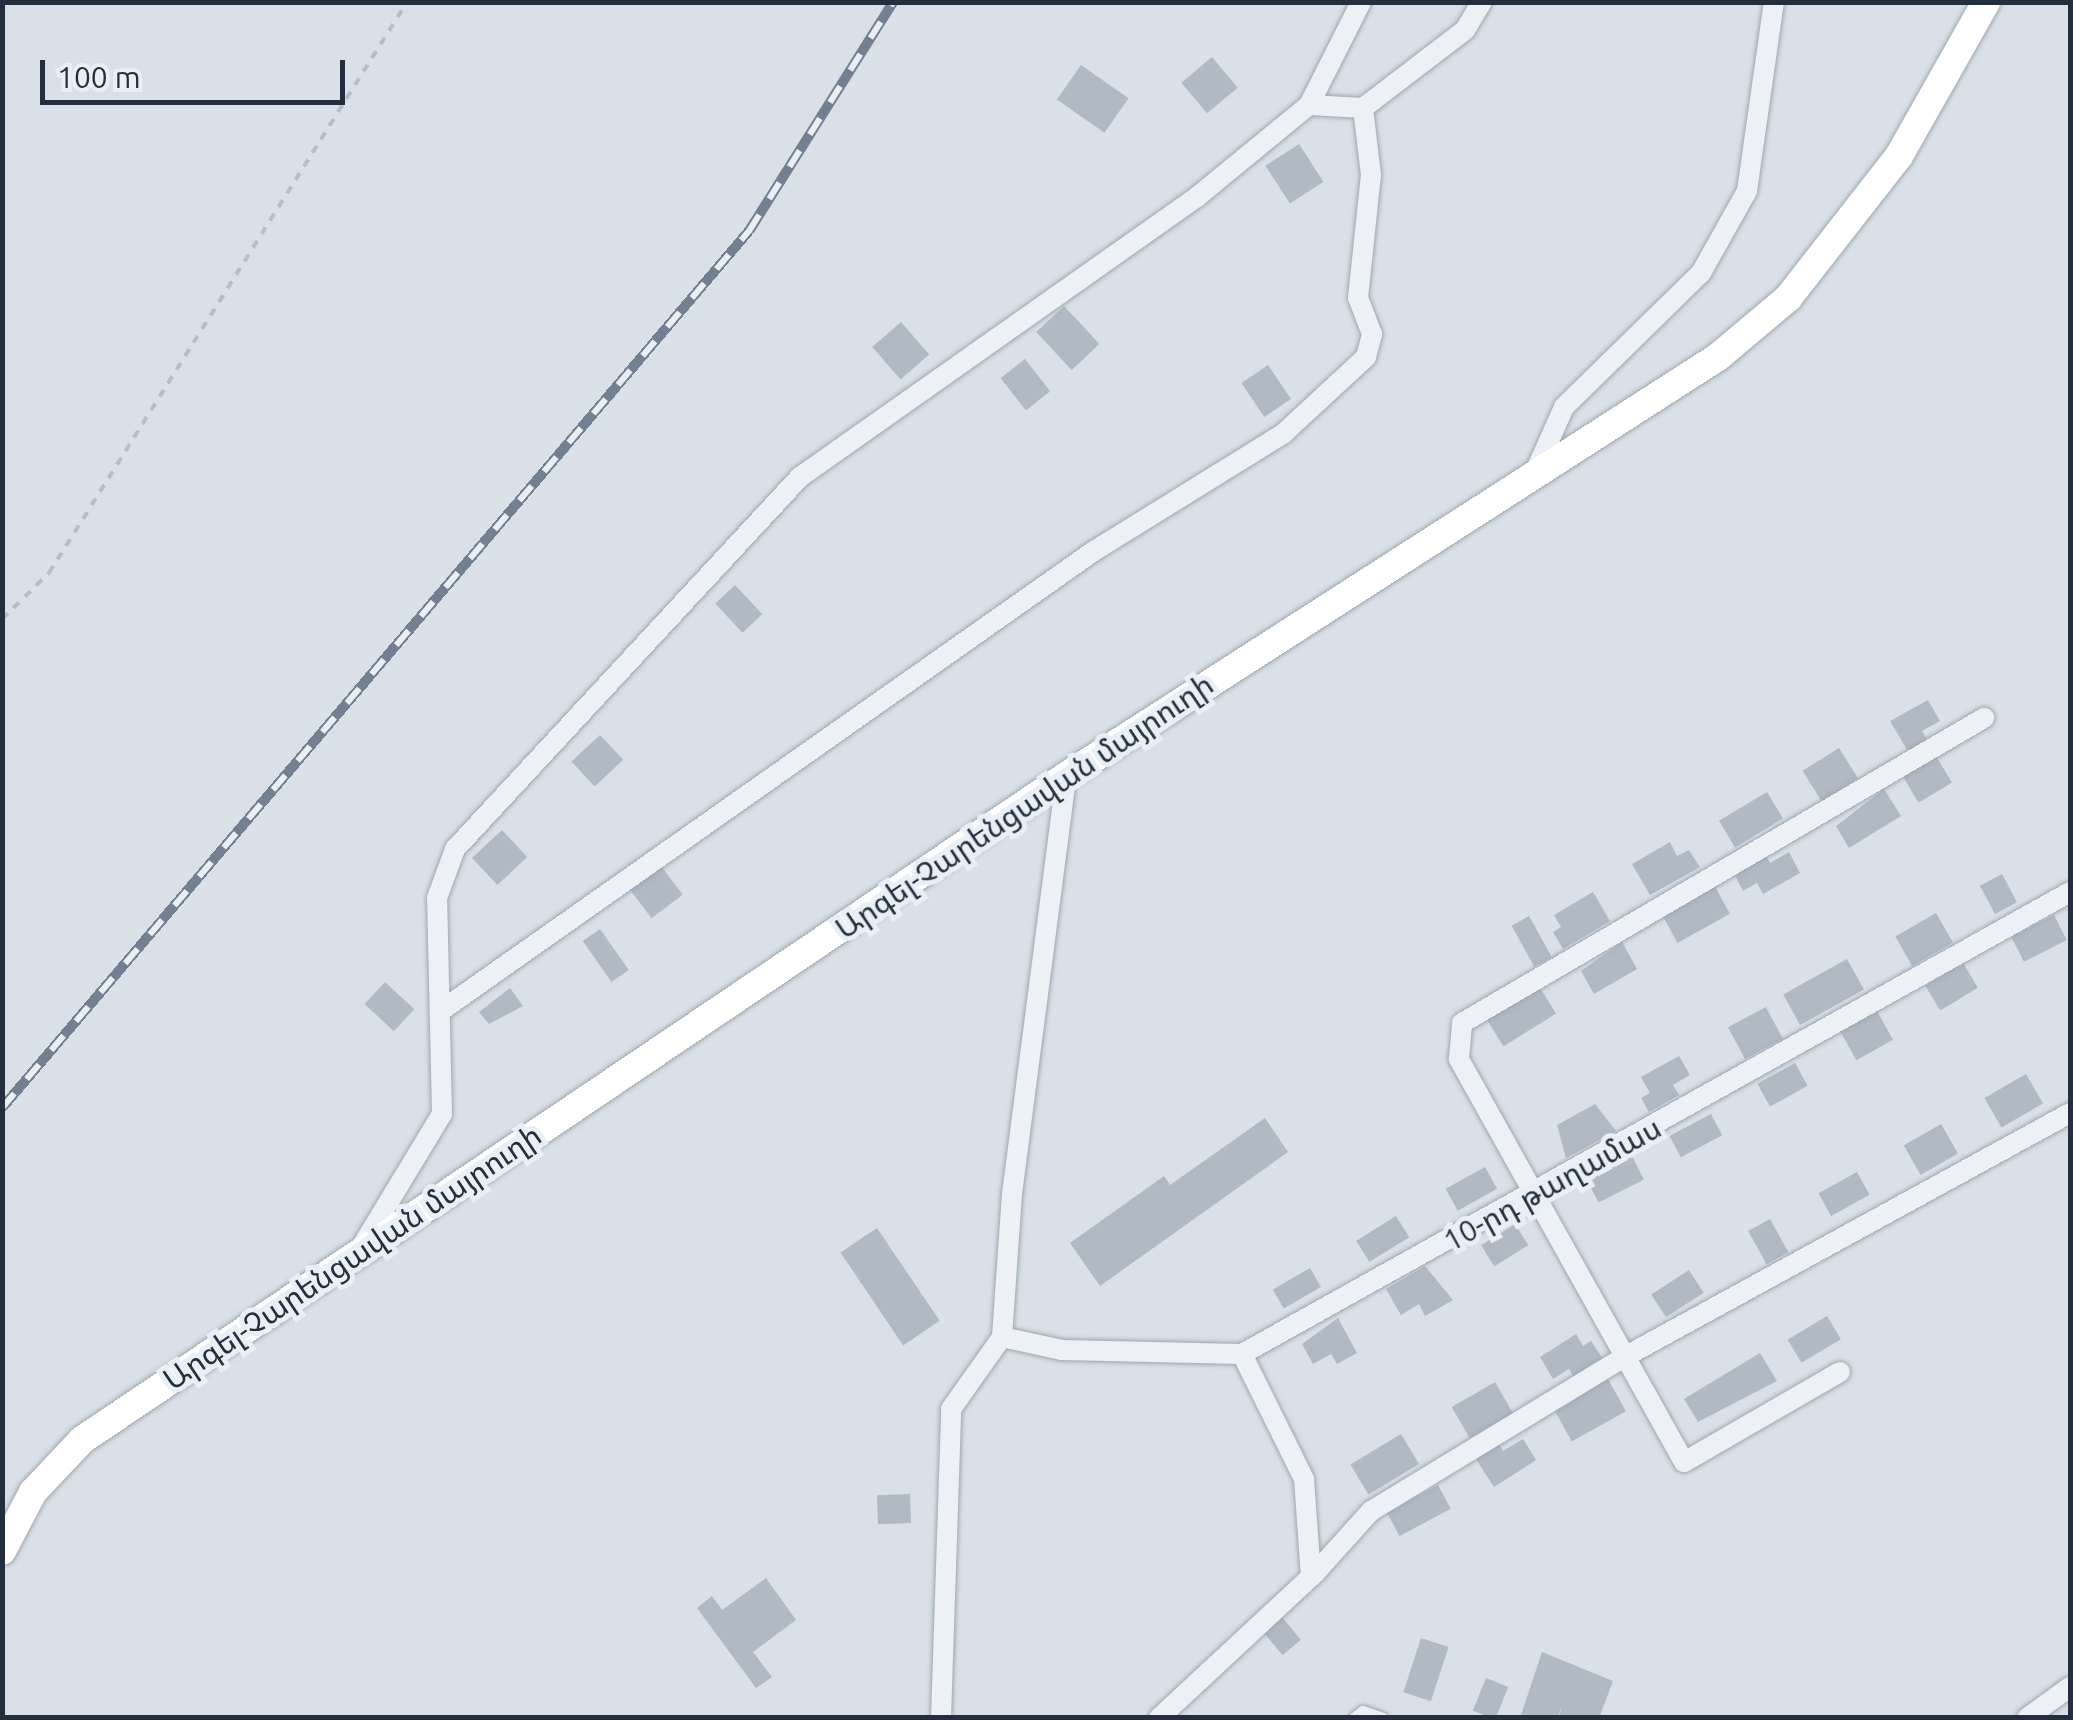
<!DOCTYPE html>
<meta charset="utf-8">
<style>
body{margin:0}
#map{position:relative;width:2073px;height:1720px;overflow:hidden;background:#dae0e7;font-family:Ubuntu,"Noto Sans Armenian",sans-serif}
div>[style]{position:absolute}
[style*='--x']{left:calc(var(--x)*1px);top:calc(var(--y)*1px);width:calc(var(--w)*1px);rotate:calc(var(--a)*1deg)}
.building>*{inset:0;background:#b1b9c4;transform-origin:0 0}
.path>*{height:4px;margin-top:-2px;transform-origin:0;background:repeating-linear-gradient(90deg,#b8bec5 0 8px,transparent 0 16px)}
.roads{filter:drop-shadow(0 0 2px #9fa7b1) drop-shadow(0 0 2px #9fa7b1)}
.lane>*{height:10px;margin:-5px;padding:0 5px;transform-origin:5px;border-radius:5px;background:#edf0f5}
.street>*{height:20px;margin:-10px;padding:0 10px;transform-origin:10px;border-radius:10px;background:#edf0f5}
.secondary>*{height:28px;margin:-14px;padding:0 14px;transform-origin:14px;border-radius:14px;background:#fff}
.rail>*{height:10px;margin-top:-5px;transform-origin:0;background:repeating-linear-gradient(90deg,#eaeff5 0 19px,#738092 0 38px);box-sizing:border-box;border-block:2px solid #738092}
span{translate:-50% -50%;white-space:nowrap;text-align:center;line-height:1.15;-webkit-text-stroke:10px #eaeff5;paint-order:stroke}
.street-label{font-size:30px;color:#232f3e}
.frame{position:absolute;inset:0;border:5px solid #232f3e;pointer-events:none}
.scale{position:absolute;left:40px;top:60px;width:305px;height:45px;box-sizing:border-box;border:5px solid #232f3e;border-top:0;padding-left:12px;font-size:30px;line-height:35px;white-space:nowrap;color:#232f3e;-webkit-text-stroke:8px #eaeff5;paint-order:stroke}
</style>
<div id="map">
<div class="building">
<i style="left:1212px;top:57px;width:40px;height:40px;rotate:50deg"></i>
<i style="left:1081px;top:65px;width:58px;height:42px;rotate:35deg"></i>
<i style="left:1299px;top:144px;width:45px;height:40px;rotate:57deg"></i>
<i style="left:1064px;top:306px;width:52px;height:38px;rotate:47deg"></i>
<i style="left:901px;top:322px;width:43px;height:38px;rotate:49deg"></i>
<i style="left:1025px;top:359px;width:41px;height:31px;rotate:52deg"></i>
<i style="left:1268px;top:365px;width:41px;height:32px;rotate:56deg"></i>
<i style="left:735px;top:585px;width:40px;height:27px;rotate:47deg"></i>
<i style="clip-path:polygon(1928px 700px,1940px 721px,1922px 731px,1929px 742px,1909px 753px,1890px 721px)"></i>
<i style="left:600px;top:735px;width:34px;height:39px;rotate:47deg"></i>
<i style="left:1839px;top:748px;width:36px;height:43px;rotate:58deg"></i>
<i style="left:1936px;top:756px;width:31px;height:39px;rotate:59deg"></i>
<i style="clip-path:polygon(1884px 789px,1901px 816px,1849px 848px,1836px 826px)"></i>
<i style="left:1767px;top:792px;width:31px;height:56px;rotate:59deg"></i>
<i style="left:502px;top:830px;width:37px;height:41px;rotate:47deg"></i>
<i style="clip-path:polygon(1670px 842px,1677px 856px,1689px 850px,1700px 867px,1650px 895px,1632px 864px)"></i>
<i style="clip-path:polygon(1764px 852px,1770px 863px,1789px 852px,1800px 873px,1763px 894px,1757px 883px,1743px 891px,1732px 870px)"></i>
<i style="left:658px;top:862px;width:41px;height:39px;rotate:53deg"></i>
<i style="left:2002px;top:874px;width:32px;height:25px;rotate:62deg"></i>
<i style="left:1714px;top:885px;width:33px;height:60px;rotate:61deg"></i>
<i style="clip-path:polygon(1593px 892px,1610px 921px,1563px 949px,1553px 932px,1561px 927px,1554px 915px)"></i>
<i style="left:1936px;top:913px;width:34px;height:47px;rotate:60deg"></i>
<i style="left:2054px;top:915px;width:28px;height:48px;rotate:63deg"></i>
<i style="left:1529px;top:916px;width:47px;height:20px;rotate:61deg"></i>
<i style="left:600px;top:929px;width:50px;height:21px;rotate:55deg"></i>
<i style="clip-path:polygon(1622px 942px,1637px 969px,1594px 994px,1581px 971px)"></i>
<i style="left:1847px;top:959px;width:35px;height:73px;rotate:61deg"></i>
<i style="left:1963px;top:963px;width:29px;height:44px;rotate:59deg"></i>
<i style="left:385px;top:982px;width:40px;height:30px;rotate:43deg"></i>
<i style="left:1537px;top:983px;width:36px;height:62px;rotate:58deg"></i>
<i style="clip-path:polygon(510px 988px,523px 1006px,489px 1024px,479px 1012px)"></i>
<i style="left:1766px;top:1007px;width:36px;height:43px;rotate:62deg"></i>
<i style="left:1877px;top:1011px;width:33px;height:42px;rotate:61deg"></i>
<i style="clip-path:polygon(1679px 1056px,1690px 1075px,1673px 1085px,1679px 1095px,1649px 1112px,1641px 1098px,1650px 1093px,1641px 1077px)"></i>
<i style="left:1795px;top:1063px;width:26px;height:43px;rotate:61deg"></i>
<i style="left:2026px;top:1074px;width:34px;height:48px;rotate:60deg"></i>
<i style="clip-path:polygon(1595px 1104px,1616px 1131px,1566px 1158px,1557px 1125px)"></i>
<i style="left:1711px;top:1114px;width:24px;height:47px;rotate:62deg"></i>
<i style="clip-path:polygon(1265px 1118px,1288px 1152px,1100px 1286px,1070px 1243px,1164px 1176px,1170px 1185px)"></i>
<i style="left:1941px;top:1124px;width:34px;height:43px;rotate:60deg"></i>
<i style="left:1629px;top:1150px;width:33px;height:51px;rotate:63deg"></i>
<i style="left:1485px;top:1167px;width:25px;height:45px;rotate:61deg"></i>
<i style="left:1857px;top:1172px;width:26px;height:44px;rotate:61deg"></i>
<i style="left:1396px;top:1216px;width:25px;height:47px;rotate:58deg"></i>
<i style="left:1770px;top:1219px;width:38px;height:25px;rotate:61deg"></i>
<i style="left:1515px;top:1224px;width:25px;height:40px;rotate:58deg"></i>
<i style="left:877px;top:1228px;width:112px;height:44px;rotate:56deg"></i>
<i style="clip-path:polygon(1425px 1266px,1453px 1300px,1425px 1316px,1419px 1304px,1401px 1315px,1386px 1289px)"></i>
<i style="left:1310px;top:1268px;width:22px;height:43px;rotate:60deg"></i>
<i style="left:1689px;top:1270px;width:27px;height:45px;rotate:57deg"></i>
<i style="left:1827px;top:1316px;width:27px;height:46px;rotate:59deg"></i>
<i style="clip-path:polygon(1338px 1318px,1357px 1353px,1337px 1364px,1331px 1354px,1313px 1364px,1302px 1344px)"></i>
<i style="clip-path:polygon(1576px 1334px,1583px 1346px,1591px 1341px,1603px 1359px,1574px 1377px,1569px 1369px,1553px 1379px,1540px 1357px)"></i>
<i style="clip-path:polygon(1760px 1353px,1777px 1381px,1698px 1422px,1684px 1399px)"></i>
<i style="left:1608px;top:1379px;width:37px;height:62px;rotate:61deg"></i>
<i style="left:1495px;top:1382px;width:36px;height:50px;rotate:60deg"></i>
<i style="left:1401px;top:1434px;width:35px;height:59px;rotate:59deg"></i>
<i style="clip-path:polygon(1495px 1438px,1503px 1451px,1523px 1439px,1536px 1460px,1494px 1487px,1472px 1453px)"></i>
<i style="left:1438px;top:1485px;width:27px;height:58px;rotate:62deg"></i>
<i style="left:910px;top:1494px;width:29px;height:33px;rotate:88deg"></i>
<i style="clip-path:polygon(766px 1578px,796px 1620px,753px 1652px,772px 1677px,756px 1688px,697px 1608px,712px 1596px,722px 1610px)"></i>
<i style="left:1281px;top:1616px;width:31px;height:24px;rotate:50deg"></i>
<i style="left:1421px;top:1638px;width:29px;height:57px;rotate:18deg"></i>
<i style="clip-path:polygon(1542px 1652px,1613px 1681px,1599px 1718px,1559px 1718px,1562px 1705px,1558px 1718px,1520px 1718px)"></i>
<i style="left:1486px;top:1678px;width:24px;height:35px;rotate:22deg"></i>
</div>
<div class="path">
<i style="--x:2;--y:619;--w:66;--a:-44.4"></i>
<i style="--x:49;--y:573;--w:674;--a:-57.91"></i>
</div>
<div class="roads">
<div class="lane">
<i style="--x:1354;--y:1718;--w:11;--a:-38"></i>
<i style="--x:1363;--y:1711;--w:21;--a:19"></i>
</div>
<div class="street">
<i style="--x:1309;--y:105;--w:54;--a:3.2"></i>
<i style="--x:1363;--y:108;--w:128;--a:-37.4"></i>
<i style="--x:1465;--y:30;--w:33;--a:-59"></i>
<i style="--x:1536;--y:470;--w:69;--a:-66"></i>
<i style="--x:1564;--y:407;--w:192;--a:-44.4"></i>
<i style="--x:1701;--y:273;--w:94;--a:-60.7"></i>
<i style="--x:1747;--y:191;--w:191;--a:-81.9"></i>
<i style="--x:442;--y:1010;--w:797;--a:-35.15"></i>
<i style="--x:1094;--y:551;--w:224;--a:-31.8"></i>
<i style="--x:1284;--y:433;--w:112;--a:-42.8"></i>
<i style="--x:1366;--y:357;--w:24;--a:-75"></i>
<i style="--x:1372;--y:334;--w:39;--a:-111"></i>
<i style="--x:1358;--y:298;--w:124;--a:-84"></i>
<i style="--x:1371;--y:175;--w:67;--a:-96.8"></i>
<i style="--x:362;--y:1246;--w:154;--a:-58.8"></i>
<i style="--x:442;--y:1114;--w:216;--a:-91.3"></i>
<i style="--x:437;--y:898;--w:52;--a:-69.8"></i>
<i style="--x:455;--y:849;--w:507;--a:-47.16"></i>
<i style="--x:800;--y:477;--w:486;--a:-35.2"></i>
<i style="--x:1197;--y:197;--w:145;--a:-39.4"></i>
<i style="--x:1309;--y:105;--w:115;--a:-63.2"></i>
<i style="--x:1002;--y:1337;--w:61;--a:12.2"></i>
<i style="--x:1062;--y:1350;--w:180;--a:1.3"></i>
<i style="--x:1242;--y:1354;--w:948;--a:-29.16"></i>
<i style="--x:1242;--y:1354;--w:140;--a:63.6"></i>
<i style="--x:1304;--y:1479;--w:98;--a:85.9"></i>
<i style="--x:1840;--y:1372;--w:180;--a:150"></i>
<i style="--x:1684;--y:1462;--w:462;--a:-119.2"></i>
<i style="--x:1459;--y:1059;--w:36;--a:-85"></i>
<i style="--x:1462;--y:1023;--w:605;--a:-30.3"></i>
<i style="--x:941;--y:1718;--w:309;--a:-88.1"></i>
<i style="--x:951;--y:1409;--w:88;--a:-54.7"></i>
<i style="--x:1002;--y:1337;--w:143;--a:-86"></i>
<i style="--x:1012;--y:1194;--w:421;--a:-82.6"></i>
<i style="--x:1159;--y:1718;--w:214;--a:-42.9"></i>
<i style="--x:1316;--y:1572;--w:82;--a:-48"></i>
<i style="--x:1371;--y:1511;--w:301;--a:-31.3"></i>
<i style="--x:1628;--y:1355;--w:504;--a:-28.7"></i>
<i style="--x:2027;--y:1718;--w:53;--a:-35.8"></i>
</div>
<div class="secondary">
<i style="--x:2;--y:1551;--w:67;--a:-62.3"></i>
<i style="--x:33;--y:1492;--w:71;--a:-46.7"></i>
<i style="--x:82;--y:1440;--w:1187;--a:-34.01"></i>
<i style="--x:1066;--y:776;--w:775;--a:-32.73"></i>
<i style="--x:1718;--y:357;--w:92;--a:-40.1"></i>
<i style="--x:1788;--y:298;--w:180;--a:-52"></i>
<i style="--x:1899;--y:156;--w:177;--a:-60.5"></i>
</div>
</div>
<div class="rail">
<i style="--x:2;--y:1108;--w:1152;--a:-49.58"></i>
<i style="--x:749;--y:231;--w:271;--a:-57.8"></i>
</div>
<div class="street-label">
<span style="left:1024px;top:806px;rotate:-34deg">Արգել-Չարենցավան մայրուղի</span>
<span style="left:1552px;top:1184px;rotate:-29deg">10-րդ թաղամաս</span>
<span style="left:352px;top:1257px;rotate:-34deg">Արգել-Չարենցավան մայրուղի</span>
</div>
<div class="frame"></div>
<div class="scale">100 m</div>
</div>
